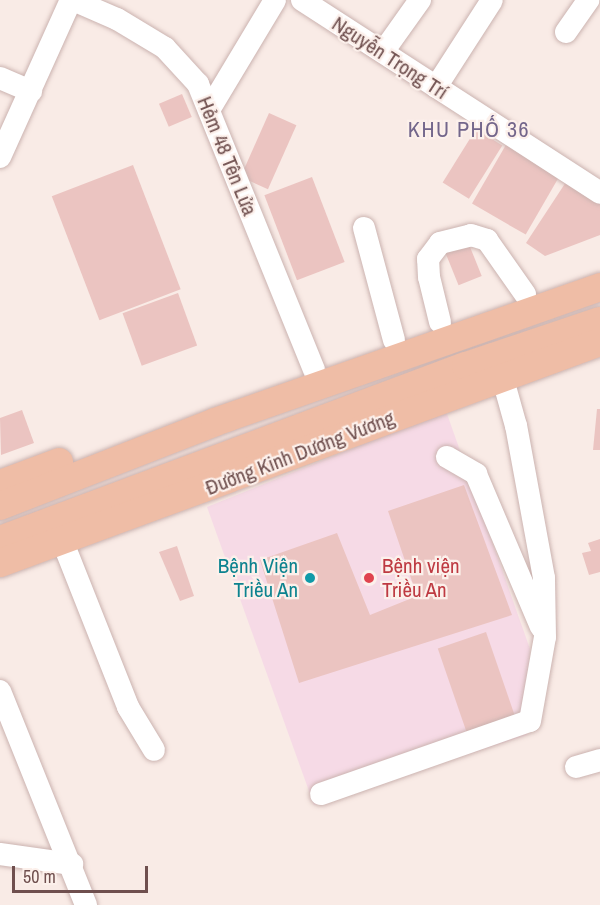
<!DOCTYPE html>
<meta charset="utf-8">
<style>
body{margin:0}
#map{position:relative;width:600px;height:905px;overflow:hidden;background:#f9ebe6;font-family:"Archivo Narrow",sans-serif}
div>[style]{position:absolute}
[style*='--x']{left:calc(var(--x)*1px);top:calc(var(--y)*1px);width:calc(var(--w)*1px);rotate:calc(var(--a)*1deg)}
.medical>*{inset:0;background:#f6dae6}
.building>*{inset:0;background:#ebc4c1;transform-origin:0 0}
.roads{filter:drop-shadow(0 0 2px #cbb3b0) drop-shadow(0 0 2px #cbb3b0)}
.minor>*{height:22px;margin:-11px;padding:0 11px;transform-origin:11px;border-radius:11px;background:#fff}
.major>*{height:28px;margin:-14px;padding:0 14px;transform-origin:14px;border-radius:14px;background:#efbda6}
.dots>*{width:16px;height:16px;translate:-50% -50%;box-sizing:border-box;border:3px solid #fcf0eb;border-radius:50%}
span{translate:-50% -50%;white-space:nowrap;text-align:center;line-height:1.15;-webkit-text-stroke:4.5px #fcf0eb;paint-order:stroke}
.street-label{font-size:21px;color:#6f4f4e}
.culture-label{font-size:21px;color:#0d838f}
.right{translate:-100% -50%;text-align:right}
.health-label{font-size:21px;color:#be3a42}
.left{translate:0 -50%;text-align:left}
.neighbourhood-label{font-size:22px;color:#73668b;letter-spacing:1.5px}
.scale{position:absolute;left:12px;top:866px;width:136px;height:27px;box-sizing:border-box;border:3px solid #6f4f4e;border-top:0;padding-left:8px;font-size:18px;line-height:21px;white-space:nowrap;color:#6f4f4e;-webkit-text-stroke:4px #fcf0eb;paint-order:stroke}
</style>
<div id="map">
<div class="medical">
<i style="clip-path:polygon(446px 411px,530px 649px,527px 735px,314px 805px,207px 507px)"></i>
</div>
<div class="building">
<i style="left:182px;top:94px;width:25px;height:25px;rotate:67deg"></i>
<i style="left:269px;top:113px;width:30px;height:70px;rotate:24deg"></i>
<i style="left:476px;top:129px;width:31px;height:63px;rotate:32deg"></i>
<i style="left:507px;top:143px;width:62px;height:70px;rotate:30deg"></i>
<i style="left:133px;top:165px;width:133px;height:87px;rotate:69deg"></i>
<i style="left:312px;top:177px;width:91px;height:51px;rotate:69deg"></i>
<i style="clip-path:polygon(566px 182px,600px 204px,600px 235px,545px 256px,526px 243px)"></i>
<i style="left:466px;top:237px;width:42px;height:25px;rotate:68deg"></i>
<i style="left:178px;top:293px;width:56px;height:59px;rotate:70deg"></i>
<i style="clip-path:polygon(597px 409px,600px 409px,600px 450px,593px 450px)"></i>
<i style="clip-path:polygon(22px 410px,34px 443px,1px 455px,0 418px)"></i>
<i style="clip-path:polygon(464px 485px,512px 615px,299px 683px,260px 560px,337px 533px,370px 615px,417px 596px,388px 511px)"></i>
<i style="clip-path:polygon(600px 539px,600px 572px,589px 575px,582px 553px,591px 551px,588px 543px)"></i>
<i style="clip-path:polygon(177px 546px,194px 596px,180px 601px,159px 552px)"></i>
<i style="left:486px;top:632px;width:88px;height:51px;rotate:71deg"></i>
</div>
<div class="roads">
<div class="minor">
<i style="--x:73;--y:0;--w:48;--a:23.4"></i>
<i style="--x:117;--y:19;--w:56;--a:31.1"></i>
<i style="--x:165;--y:48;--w:49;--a:47.5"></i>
<i style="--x:198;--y:84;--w:308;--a:67.9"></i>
<i style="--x:302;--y:0;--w:355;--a:32.9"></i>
<i style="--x:566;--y:32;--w:39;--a:-55"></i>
<i style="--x:383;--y:52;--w:64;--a:-54.6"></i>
<i style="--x:0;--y:78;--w:34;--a:23"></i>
<i style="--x:436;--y:87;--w:103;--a:-57.2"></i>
<i style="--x:209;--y:110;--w:128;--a:-59"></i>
<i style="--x:0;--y:157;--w:172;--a:-65.7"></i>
<i style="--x:364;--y:228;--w:116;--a:75"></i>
<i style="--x:440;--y:322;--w:46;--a:-103.7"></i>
<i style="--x:429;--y:277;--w:18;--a:-93"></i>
<i style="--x:428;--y:259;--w:20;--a:-53"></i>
<i style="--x:440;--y:243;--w:32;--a:-14"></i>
<i style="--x:471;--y:235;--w:17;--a:17"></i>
<i style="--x:487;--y:240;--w:66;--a:54.9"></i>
<i style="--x:447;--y:457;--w:34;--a:30"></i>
<i style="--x:476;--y:474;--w:166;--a:67"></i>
<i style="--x:62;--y:540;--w:180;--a:68.4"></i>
<i style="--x:128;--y:707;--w:50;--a:58.8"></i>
<i style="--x:0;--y:691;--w:231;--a:68.1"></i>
<i style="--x:576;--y:767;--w:25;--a:-16"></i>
<i style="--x:321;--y:794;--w:221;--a:-19.3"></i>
<i style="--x:530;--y:721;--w:85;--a:-79.9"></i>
<i style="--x:545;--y:637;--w:59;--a:-91"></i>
<i style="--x:544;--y:578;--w:155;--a:-100.4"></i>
<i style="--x:516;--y:426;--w:52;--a:-105.6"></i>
<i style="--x:0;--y:854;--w:73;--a:7.9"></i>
</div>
<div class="major">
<i style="--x:0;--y:484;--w:63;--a:-20.4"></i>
<i style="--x:0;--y:506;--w:231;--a:-21.3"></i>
<i style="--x:215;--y:422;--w:408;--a:-19.3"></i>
<i style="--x:0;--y:540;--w:497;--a:-20.5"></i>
<i style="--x:466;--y:366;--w:141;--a:-18.6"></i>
<i style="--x:0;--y:563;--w:639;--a:-20.22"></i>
</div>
</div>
<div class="dots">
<i style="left:310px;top:578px;background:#0f9aa8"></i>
<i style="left:369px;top:578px;background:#e0444e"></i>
</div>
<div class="street-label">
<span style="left:390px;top:58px;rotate:33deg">Nguyễn Trọng Trí</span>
<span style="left:227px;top:156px;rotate:68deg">Hẻm 48 Tên Lửa</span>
<span style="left:300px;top:453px;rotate:-21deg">Đường Kinh Dương Vương</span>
</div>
<div class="culture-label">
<span class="right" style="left:298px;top:578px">Bệnh Viện<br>Triều An</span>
</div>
<div class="health-label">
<span class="left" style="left:382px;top:578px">Bệnh viện<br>Triều An</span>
</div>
<div class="neighbourhood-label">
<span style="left:469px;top:130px">KHU PHỐ 36</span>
</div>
<div class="scale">50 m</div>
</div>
